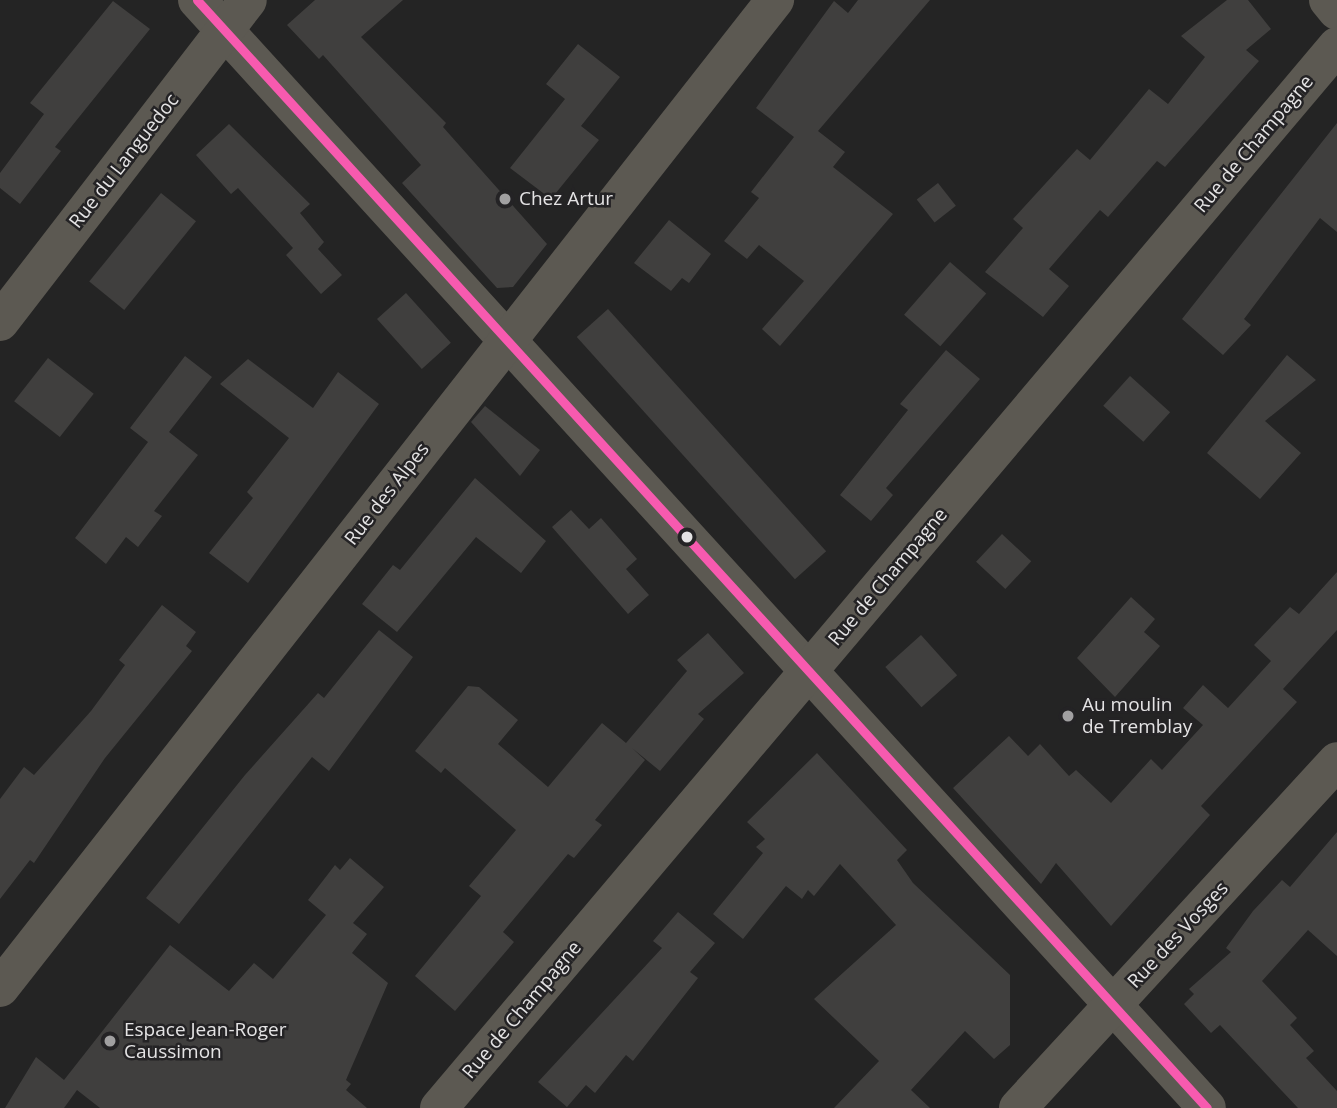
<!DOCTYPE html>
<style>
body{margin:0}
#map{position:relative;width:1337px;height:1108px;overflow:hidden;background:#242424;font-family:"Open Sans",sans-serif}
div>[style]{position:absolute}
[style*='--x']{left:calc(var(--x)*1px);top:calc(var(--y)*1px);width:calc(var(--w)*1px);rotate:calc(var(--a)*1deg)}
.building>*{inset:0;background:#403f3e;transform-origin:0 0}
.minor>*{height:38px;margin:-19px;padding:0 19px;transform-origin:19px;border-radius:19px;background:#5c5952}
.bus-1>*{height:9px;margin:-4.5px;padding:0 4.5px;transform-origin:4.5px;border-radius:4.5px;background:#f75aaf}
.dots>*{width:19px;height:19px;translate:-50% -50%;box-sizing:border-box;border:4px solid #242325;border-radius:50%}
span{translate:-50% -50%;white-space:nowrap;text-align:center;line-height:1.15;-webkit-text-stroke:5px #242325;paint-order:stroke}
.street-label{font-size:19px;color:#e4e3e4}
.poi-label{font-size:19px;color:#e4e3e4}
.left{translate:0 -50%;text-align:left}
</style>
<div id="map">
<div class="building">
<i style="clip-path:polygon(315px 0,403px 0,361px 37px,446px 123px,443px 127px,547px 244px,513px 287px,497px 288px,402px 183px,421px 165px,323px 55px,319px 59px,287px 25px)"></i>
<i style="clip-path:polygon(858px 0,930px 0,818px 131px,845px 152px,833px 167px,893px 214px,780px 346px,762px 329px,804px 281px,759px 245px,747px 259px,724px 241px,759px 198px,751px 192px,794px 137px,756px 108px,834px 1px,848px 13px)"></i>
<i style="clip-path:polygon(1227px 0,1248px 0,1271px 29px,1246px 50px,1259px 61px,1165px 167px,1157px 161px,1108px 217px,1100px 210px,1049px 269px,1069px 286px,1043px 317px,985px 272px,1023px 228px,1013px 219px,1077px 149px,1090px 160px,1149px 89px,1168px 104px,1205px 57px,1181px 36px)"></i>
<i style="clip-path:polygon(113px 1px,150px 29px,55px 147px,61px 151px,20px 204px,0 188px,0 173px,44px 114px,30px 103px)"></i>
<i style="clip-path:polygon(578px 44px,620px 77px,581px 126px,599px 140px,551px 199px,510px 168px,565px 99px,546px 84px)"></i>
<i style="clip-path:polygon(1337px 123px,1337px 232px,1320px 218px,1244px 319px,1251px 325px,1223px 355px,1182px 319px)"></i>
<i style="clip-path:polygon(229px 124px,310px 204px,300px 213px,324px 242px,318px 249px,342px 275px,321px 294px,286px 255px,293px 248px,238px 188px,231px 194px,196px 155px)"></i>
<i style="left:938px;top:183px;width:29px;height:27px;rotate:52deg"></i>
<i style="left:161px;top:193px;width:45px;height:114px;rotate:39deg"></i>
<i style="clip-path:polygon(669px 220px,711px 254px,689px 283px,682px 278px,671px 291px,634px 263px)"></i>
<i style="left:950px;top:262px;width:48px;height:70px;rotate:41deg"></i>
<i style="left:406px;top:293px;width:67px;height:39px;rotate:48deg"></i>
<i style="left:608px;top:309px;width:326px;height:42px;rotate:48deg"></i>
<i style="clip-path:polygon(946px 350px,980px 379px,886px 488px,893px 495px,871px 521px,840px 495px,908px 410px,900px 404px)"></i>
<i style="clip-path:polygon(1287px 355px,1316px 380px,1265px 421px,1301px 453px,1260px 499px,1207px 453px)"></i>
<i style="clip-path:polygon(185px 356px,212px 377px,169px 432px,198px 455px,154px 511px,162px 516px,138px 547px,126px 537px,106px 564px,75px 538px,148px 442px,130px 428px)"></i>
<i style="left:48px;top:358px;width:58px;height:55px;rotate:38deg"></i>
<i style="clip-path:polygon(248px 359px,313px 408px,338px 372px,379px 404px,248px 583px,209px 553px,253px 498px,247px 492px,289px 438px,220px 384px)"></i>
<i style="left:1130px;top:376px;width:54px;height:40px;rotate:42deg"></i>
<i style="clip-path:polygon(485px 406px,540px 450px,520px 476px,471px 422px)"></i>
<i style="clip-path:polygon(475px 478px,546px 541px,521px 573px,476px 537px,397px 632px,362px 604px,393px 565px,400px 570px)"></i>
<i style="clip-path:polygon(571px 510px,589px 529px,601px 518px,637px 559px,626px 569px,649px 595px,628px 614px,552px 527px)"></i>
<i style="left:1002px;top:534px;width:40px;height:38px;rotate:43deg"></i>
<i style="clip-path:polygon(1337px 572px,1337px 630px,1283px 689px,1297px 702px,1201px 806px,1210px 815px,1111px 926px,1056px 863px,1041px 884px,953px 788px,1009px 736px,1028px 756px,1040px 744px,1069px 776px,1076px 770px,1111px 803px,1151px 759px,1162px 770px,1203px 725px,1183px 708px,1203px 685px,1228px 708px,1271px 661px,1254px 645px,1290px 607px,1299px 614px)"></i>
<i style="clip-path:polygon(1131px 597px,1155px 619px,1144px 632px,1160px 646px,1115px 697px,1077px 658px)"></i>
<i style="clip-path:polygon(162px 605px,196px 632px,186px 646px,192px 651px,105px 758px,34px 863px,30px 860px,0 899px,0 799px,24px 767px,34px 775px,91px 711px,125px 665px,119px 660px)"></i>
<i style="clip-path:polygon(379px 630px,413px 657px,329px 771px,312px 757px,179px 924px,146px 898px,245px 775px,318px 693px,324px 698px)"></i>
<i style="clip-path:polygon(708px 633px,744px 673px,698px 714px,704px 719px,660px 771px,632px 748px,645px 760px,595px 820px,602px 825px,574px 858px,568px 854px,503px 932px,514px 942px,455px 1011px,415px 976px,481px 896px,469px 886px,516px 830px,445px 768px,441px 773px,415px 751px,468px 686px,479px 687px,518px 720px,498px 744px,548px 787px,602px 723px,626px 743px,687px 671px,677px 660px)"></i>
<i style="left:921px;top:635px;width:54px;height:48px;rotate:48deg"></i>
<i style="clip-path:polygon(817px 753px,907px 850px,897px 860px,913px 883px,1010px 975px,1010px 1045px,994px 1059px,965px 1031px,911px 1090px,930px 1108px,834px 1108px,879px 1061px,814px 999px,896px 925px,840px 864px,814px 896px,808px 890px,802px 899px,786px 886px,743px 939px,713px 914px,763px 853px,756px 847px,765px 839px,747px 822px)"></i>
<i style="clip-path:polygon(1337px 832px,1337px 956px,1308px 930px,1262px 981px,1297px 1018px,1290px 1025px,1314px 1051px,1306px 1058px,1337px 1091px,1337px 1108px,1298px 1108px,1220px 1025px,1211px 1033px,1184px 1004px,1194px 994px,1189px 989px,1231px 952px,1226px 948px,1253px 911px,1282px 880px,1290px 887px)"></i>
<i style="clip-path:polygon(350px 858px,384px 887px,353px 923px,367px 934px,352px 953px,388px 983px,346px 1080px,351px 1084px,346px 1090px,367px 1108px,100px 1108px,77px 1090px,64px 1108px,5px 1108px,36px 1057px,64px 1080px,170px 945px,229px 991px,254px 963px,273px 979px,326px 915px,308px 900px,335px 865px,340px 870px)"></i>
<i style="clip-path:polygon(678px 912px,715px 943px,690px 972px,698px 978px,633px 1061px,626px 1055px,595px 1093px,586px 1085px,567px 1107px,538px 1082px,662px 948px,653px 941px)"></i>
</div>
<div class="minor">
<i style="--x:197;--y:0;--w:1499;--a:47.65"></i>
<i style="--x:1328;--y:0;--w:14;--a:51"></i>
<i style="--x:0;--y:322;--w:406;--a:-52.4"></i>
<i style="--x:0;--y:988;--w:1256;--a:-51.89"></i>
<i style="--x:439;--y:1108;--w:1391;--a:-49.78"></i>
<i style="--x:1018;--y:1108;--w:471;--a:-47.4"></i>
</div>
<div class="bus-1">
<i style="--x:197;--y:0;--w:1499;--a:47.65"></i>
</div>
<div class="dots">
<i style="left:505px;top:199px;background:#a1a0a1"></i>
<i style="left:687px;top:537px;background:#e4e3e4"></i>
<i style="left:1068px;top:716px;background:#a1a0a1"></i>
<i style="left:110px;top:1041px;background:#a1a0a1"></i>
</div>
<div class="street-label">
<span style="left:1254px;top:144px;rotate:-50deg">Rue de Champagne</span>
<span style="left:124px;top:161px;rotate:-52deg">Rue du Languedoc</span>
<span style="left:387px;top:494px;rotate:-52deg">Rue des Alpes</span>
<span style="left:888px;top:577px;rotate:-50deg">Rue de Champagne</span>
<span style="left:1178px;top:935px;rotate:-47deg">Rue des Vosges</span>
<span style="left:522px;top:1010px;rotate:-50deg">Rue de Champagne</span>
</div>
<div class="poi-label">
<span class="left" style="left:519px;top:199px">Chez Artur</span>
<span class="left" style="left:1082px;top:716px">Au moulin<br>de Tremblay</span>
<span class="left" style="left:124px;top:1041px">Espace Jean-Roger<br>Caussimon</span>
</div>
</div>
